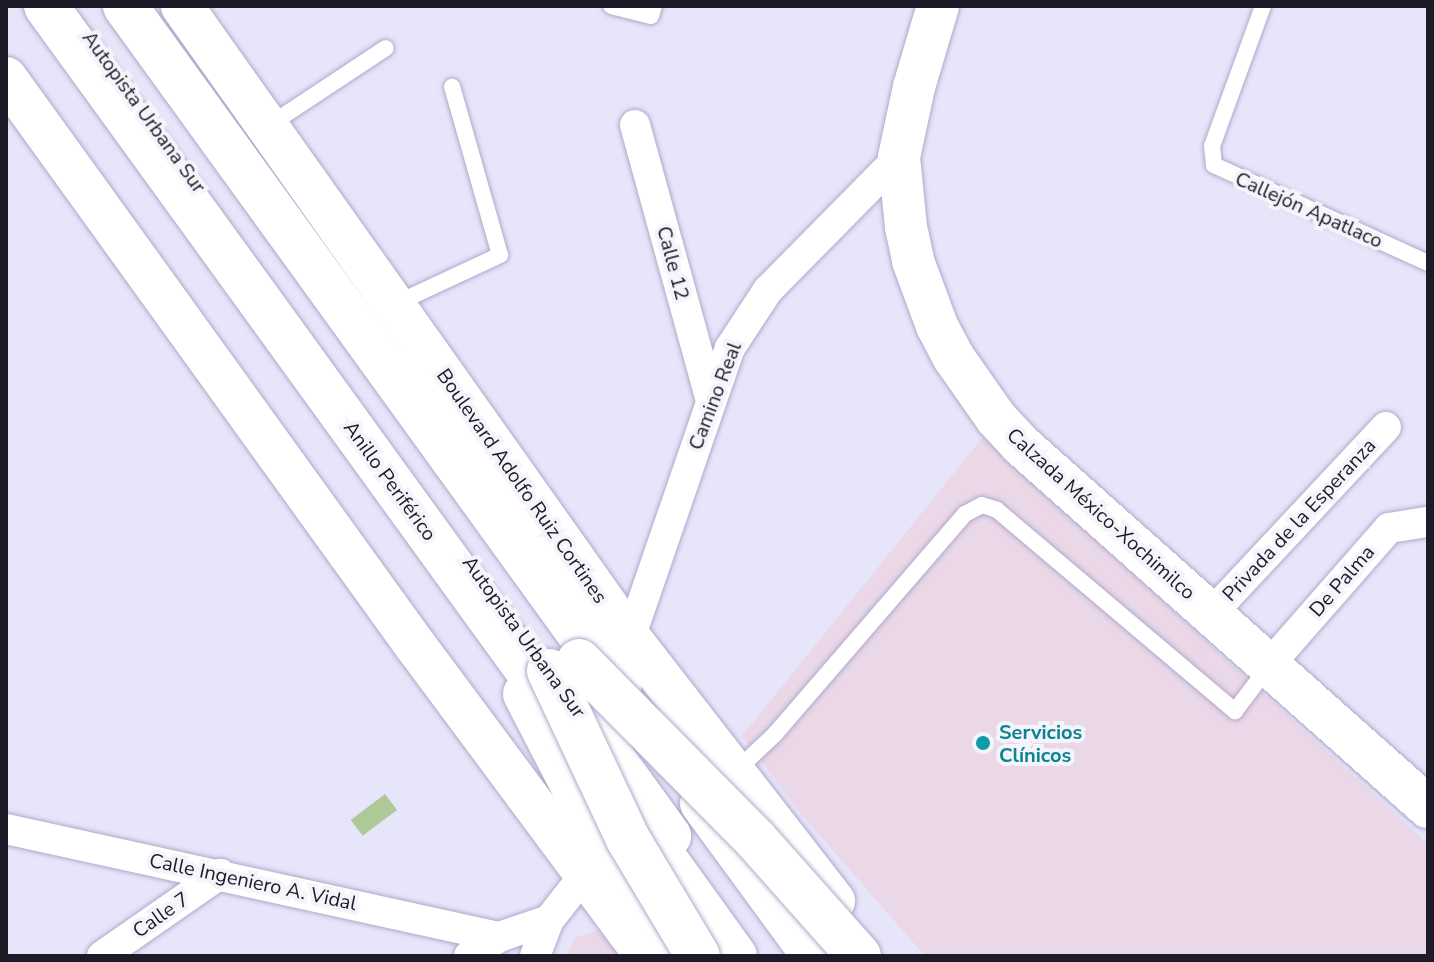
<!DOCTYPE html>
<meta charset="utf-8">
<style>
body{margin:0}
#map{position:relative;width:1434px;height:962px;overflow:hidden;background:#e7e5fa;font-family:"Nunito Sans",sans-serif}
div>[style]{position:absolute}
[style*='--x']{left:calc(var(--x)*1px);top:calc(var(--y)*1px);width:calc(var(--w)*1px);rotate:calc(var(--a)*1deg)}
.medical>*{inset:0;background:#ead7e7}
.green>*{inset:0;background:#aec997;transform-origin:0 0}
.roads{filter:drop-shadow(0 0 2px #aeaacb) drop-shadow(0 0 2px #aeaacb)}
.lane>*{height:16px;margin:-8px;padding:0 8px;transform-origin:8px;border-radius:8px;background:#fff}
.street>*{height:30px;margin:-15px;padding:0 15px;transform-origin:15px;border-radius:15px;background:#fff}
.secondary>*{height:42px;margin:-21px;padding:0 21px;transform-origin:21px;border-radius:21px;background:#fff}
.highway>*{height:44px;margin:-22px;padding:0 22px;transform-origin:22px;border-radius:22px;background:#fff}
.bridges{filter:drop-shadow(0 0 2px #aeaacb) drop-shadow(0 0 2px #aeaacb)}
.highway-bridge>*{height:44px;margin:-22px;padding:0 22px;transform-origin:22px;border-radius:22px;background:#fff}
.dots>*{width:22px;height:22px;translate:-50% -50%;box-sizing:border-box;border:4px solid #f4f4fb;border-radius:50%}
span{translate:-50% -50%;white-space:nowrap;text-align:center;line-height:1.15;-webkit-text-stroke:8px #f4f4fb;paint-order:stroke}
.street-label{font-size:20px;color:#1d1b28}
.culture-label{font-size:20px;color:#0d838f;font-weight:700}
.left{translate:0 -50%;text-align:left}
.frame{position:absolute;inset:0;border:8px solid #1d1b28;pointer-events:none}
</style>
<div id="map">
<div class="medical">
<i style="clip-path:polygon(983px 437px,1428px 844px,1428px 956px,925px 956px,802px 815px,742px 736px)"></i>
<i style="clip-path:polygon(596px 931px,609px 939px,622px 956px,567px 956px,574px 938px)"></i>
</div>
<div class="green">
<i style="left:385px;top:794px;width:20px;height:43px;rotate:53deg"></i>
</div>
<div class="roads">
<div class="lane">
<i style="--x:611;--y:6;--w:41;--a:14"></i>
<i style="--x:651;--y:16;--w:10;--a:-73"></i>
<i style="--x:1263;--y:6;--w:149;--a:110"></i>
<i style="--x:1212;--y:146;--w:19;--a:84"></i>
<i style="--x:1214;--y:165;--w:235;--a:24.6"></i>
<i style="--x:268;--y:126;--w:141;--a:-33.5"></i>
<i style="--x:395;--y:304;--w:116;--a:-25"></i>
<i style="--x:500;--y:255;--w:175;--a:-105.9"></i>
<i style="--x:736;--y:771;--w:54;--a:-43.5"></i>
<i style="--x:775;--y:734;--w:291;--a:-49.2"></i>
<i style="--x:965;--y:514;--w:19;--a:-28"></i>
<i style="--x:982;--y:505;--w:16;--a:18"></i>
<i style="--x:997;--y:510;--w:312;--a:40.2"></i>
<i style="--x:1235;--y:711;--w:56;--a:-52.9"></i>
</div>
<div class="street">
<i style="--x:635;--y:125;--w:285;--a:74.6"></i>
<i style="--x:1211;--y:614;--w:256;--a:-46.9"></i>
<i style="--x:630;--y:638;--w:307;--a:-71"></i>
<i style="--x:730;--y:348;--w:69;--a:-56.8"></i>
<i style="--x:768;--y:290;--w:187;--a:-45.4"></i>
<i style="--x:1269;--y:665;--w:182;--a:-48.8"></i>
<i style="--x:1389;--y:528;--w:39;--a:-9"></i>
<i style="--x:6;--y:829;--w:505;--a:12.36"></i>
<i style="--x:102;--y:956;--w:144;--a:-34.8"></i>
<i style="--x:469;--y:956;--w:36;--a:-32"></i>
<i style="--x:499;--y:937;--w:53;--a:-18.8"></i>
<i style="--x:535;--y:956;--w:39;--a:-69"></i>
<i style="--x:549;--y:920;--w:60;--a:-51.8"></i>
</div>
<div class="secondary">
<i style="--x:182;--y:6;--w:775;--a:54.67"></i>
<i style="--x:630;--y:638;--w:333;--a:52.2"></i>
<i style="--x:938;--y:6;--w:84;--a:106.5"></i>
<i style="--x:914;--y:87;--w:72;--a:102.1"></i>
<i style="--x:899;--y:157;--w:70;--a:84.3"></i>
<i style="--x:906;--y:227;--w:35;--a:78"></i>
<i style="--x:913;--y:261;--w:69;--a:69.7"></i>
<i style="--x:937;--y:326;--w:36;--a:62"></i>
<i style="--x:954;--y:358;--w:73;--a:55"></i>
<i style="--x:996;--y:418;--w:37;--a:47"></i>
<i style="--x:1021;--y:445;--w:545;--a:41.65"></i>
<i style="--x:6;--y:78;--w:699;--a:54.2"></i>
<i style="--x:415;--y:645;--w:384;--a:53.4"></i>
</div>
<div class="highway">
<i style="--x:46;--y:6;--w:878;--a:54.08"></i>
<i style="--x:125;--y:6;--w:843;--a:54.12"></i>
<i style="--x:525;--y:694;--w:295;--a:62.6"></i>
<i style="--x:583;--y:717;--w:147;--a:54.1"></i>
<i style="--x:702;--y:803;--w:190;--a:53.8"></i>
<i style="--x:635;--y:817;--w:171;--a:54.3"></i>
</div>
</div>
<div class="bridges">
<div class="highway-bridge">
<i style="--x:579;--y:661;--w:252;--a:45.3"></i>
<i style="--x:756;--y:840;--w:155;--a:48.4"></i>
<i style="--x:549;--y:671;--w:186;--a:64.8"></i>
<i style="--x:628;--y:839;--w:136;--a:59.1"></i>
</div>
</div>
<div class="dots">
<i style="left:983px;top:743px;background:#0f9aa8"></i>
</div>
<div class="street-label">
<span style="left:144px;top:112px;rotate:54deg">Autopista Urbana Sur</span>
<span style="left:1309px;top:210px;rotate:24deg">Callejón Apatlaco</span>
<span style="left:673px;top:263px;rotate:75deg">Calle 12</span>
<span style="left:715px;top:396px;rotate:-69deg">Camino Real</span>
<span style="left:390px;top:481px;rotate:54deg">Anillo Periférico</span>
<span style="left:522px;top:486px;rotate:55deg">Boulevard Adolfo Ruiz Cortines</span>
<span style="left:1101px;top:514px;rotate:42deg">Calzada México-Xochimilco</span>
<span style="left:1299px;top:520px;rotate:-47deg">Privada de la Esperanza</span>
<span style="left:1342px;top:581px;rotate:-49deg">De Palma</span>
<span style="left:524px;top:637px;rotate:54deg">Autopista Urbana Sur</span>
<span style="left:253px;top:882px;rotate:12deg">Calle Ingeniero A. Vidal</span>
<span style="left:161px;top:915px;rotate:-35deg">Calle 7</span>
</div>
<div class="culture-label">
<span class="left" style="left:999px;top:744px">Servicios<br>Clínicos</span>
</div>
<div class="frame"></div>
</div>
